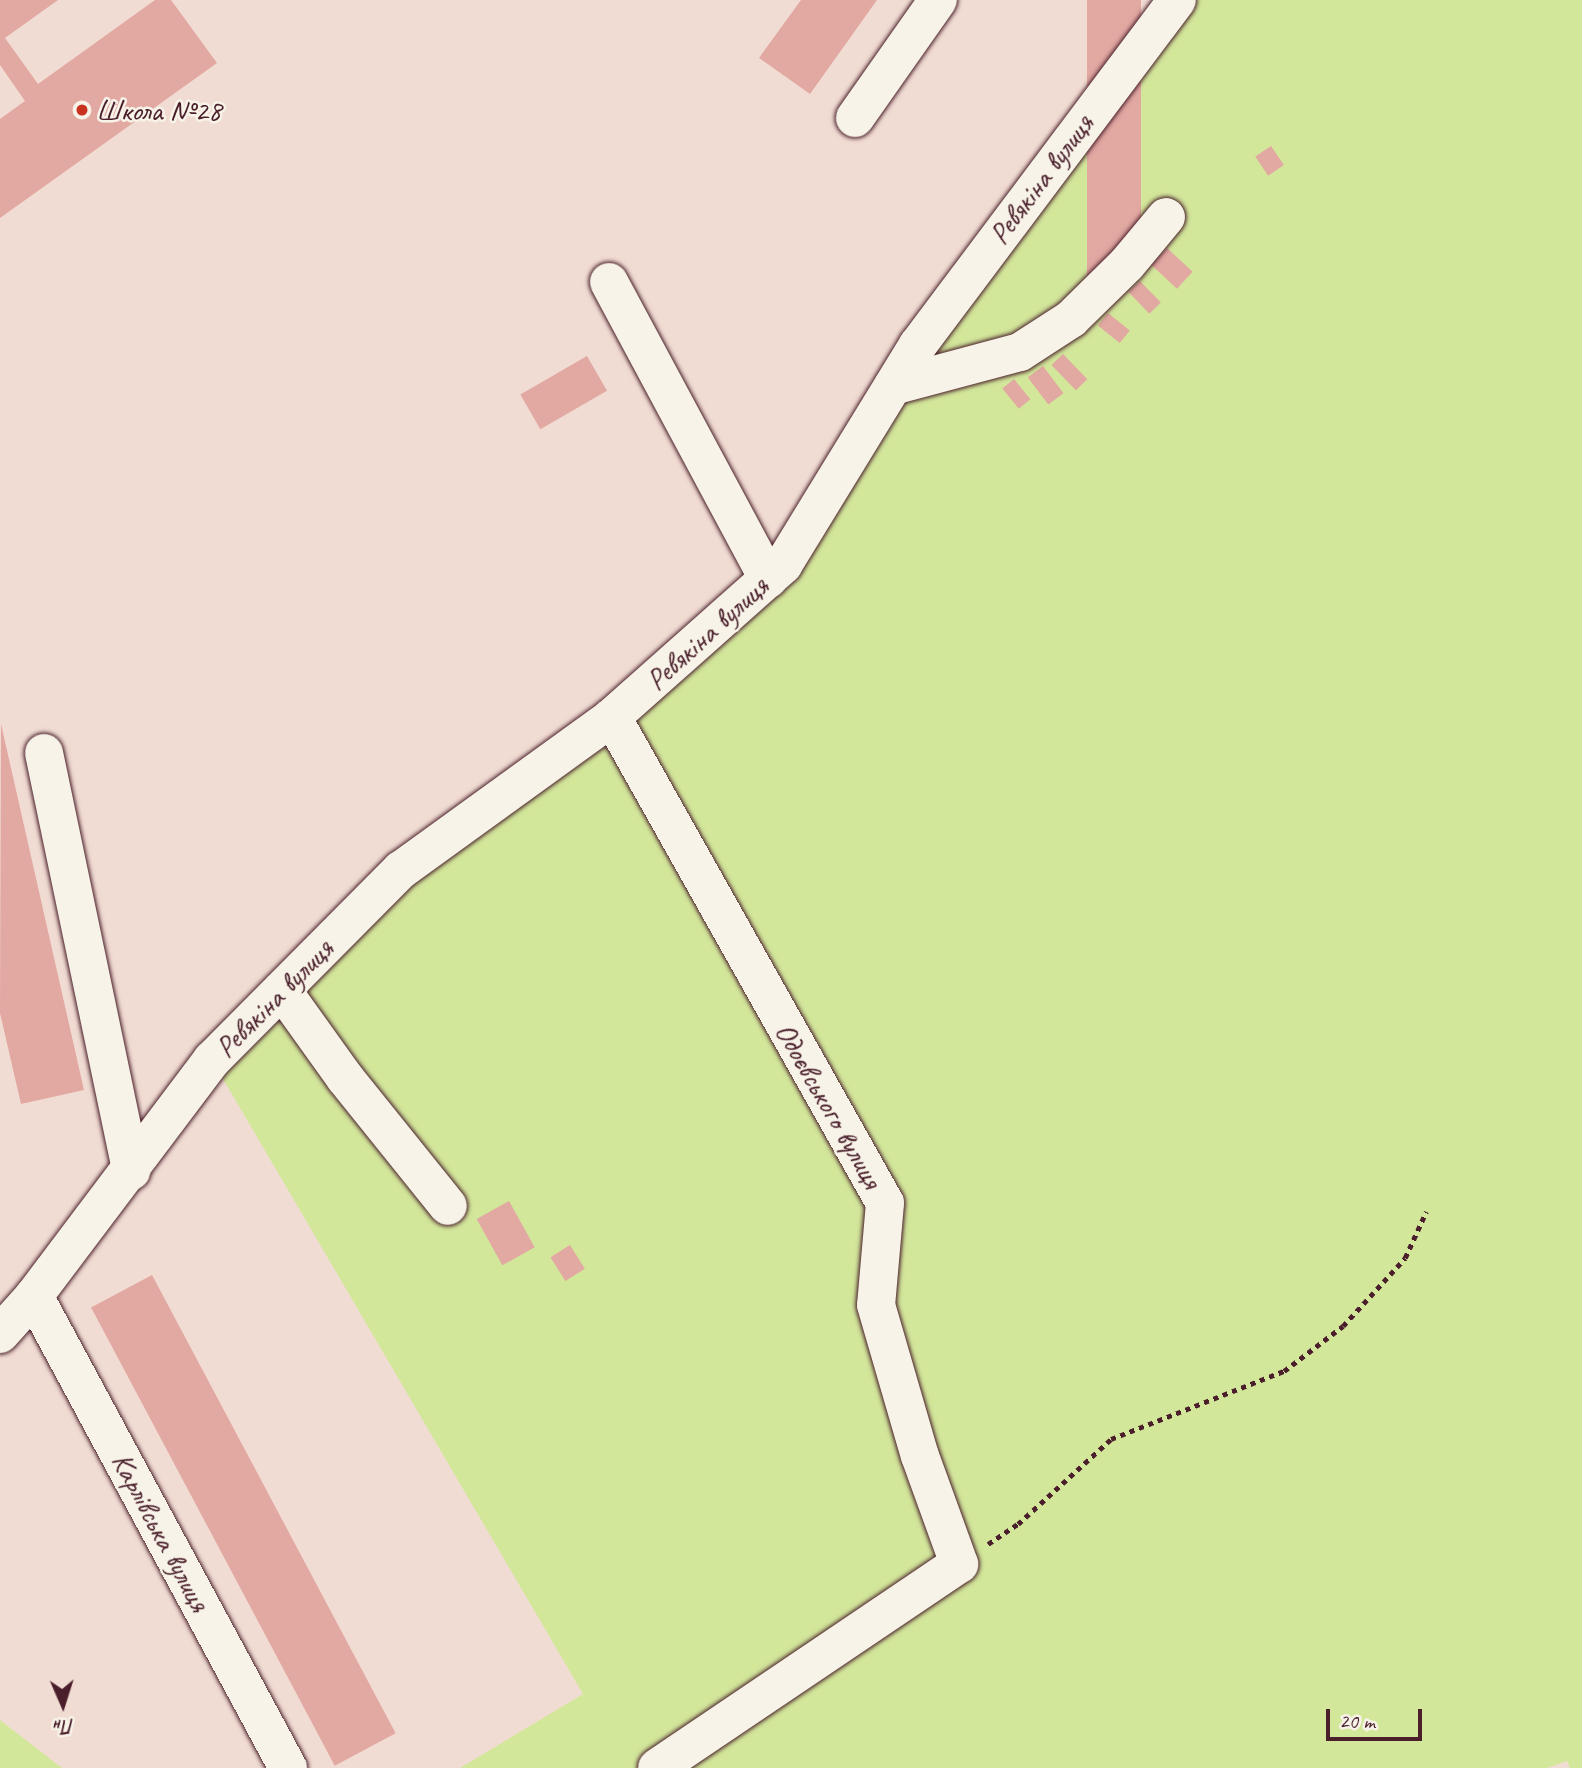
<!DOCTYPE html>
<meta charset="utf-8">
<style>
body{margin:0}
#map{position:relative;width:1582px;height:1768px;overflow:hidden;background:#f1dcd3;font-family:Caveat,sans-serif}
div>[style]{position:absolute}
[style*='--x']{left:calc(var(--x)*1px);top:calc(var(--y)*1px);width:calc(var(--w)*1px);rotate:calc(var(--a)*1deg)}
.green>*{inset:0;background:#d3e79b}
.building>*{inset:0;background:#e2a8a2;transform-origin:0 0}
.path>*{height:4.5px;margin-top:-2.25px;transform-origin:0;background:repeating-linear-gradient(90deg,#4a1f2b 0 5px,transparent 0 10px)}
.roads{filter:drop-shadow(0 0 2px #4a1f2b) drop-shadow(0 0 2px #4a1f2b)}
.minor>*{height:38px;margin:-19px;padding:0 19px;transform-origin:19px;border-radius:19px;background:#f7f3e8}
.dots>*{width:19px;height:19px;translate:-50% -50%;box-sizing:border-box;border:4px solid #f7f3e8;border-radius:50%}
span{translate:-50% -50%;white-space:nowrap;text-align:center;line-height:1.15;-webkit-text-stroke:5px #f7f3e8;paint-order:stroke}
.poi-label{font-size:30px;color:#4a1f2b}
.left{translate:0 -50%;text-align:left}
.street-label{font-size:30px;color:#4a1f2b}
.north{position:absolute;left:28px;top:1670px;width:70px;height:70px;-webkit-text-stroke:5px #f7f3e8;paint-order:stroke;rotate:177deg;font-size:19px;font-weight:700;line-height:28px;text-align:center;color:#4a1f2b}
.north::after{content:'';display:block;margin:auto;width:24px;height:32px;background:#4a1f2b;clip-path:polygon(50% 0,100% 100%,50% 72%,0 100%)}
.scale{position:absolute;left:1326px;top:1709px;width:96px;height:32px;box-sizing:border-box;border:4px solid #4a1f2b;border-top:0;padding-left:9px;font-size:21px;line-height:24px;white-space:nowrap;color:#4a1f2b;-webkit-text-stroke:5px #f7f3e8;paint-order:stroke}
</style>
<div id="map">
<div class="green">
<i style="clip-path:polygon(1177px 0,1582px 0,1582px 1768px,1570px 1768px,1567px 1761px,1547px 1768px,460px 1768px,583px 1694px,212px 1060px,282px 990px,783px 565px)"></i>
<i style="clip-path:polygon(0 1720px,62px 1768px,0 1768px)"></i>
</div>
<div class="building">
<i style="clip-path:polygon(0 0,58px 0,5px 38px,38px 84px,155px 0,171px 0,217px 63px,0 218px,0 119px,25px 101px,0 65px)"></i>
<i style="clip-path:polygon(801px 0,877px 0,810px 94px,759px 58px)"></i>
<i style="left:1087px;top:0;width:54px;height:278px"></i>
<i style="left:1271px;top:146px;width:23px;height:19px;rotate:56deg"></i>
<i style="left:1167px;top:248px;width:35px;height:23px;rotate:43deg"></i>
<i style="left:1140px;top:281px;width:30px;height:16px;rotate:46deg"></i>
<i style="left:1108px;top:313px;width:28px;height:16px;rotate:39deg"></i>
<i style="left:1063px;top:354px;width:35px;height:16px;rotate:46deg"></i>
<i style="left:587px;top:356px;width:40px;height:77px;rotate:60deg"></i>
<i style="left:1043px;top:366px;width:34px;height:19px;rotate:53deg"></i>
<i style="left:1014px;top:379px;width:26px;height:15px;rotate:51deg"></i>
<i style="clip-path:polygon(1px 724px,84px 1090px,21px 1104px,0 1013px)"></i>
<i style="left:509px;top:1201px;width:53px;height:37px;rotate:61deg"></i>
<i style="left:570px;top:1245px;width:28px;height:23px;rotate:58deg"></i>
<i style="left:152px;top:1275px;width:519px;height:69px;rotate:62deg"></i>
</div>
<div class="path">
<i style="--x:988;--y:1544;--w:36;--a:-34"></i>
<i style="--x:1018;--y:1524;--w:126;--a:-42.4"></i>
<i style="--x:1111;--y:1439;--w:186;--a:-21.5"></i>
<i style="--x:1284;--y:1371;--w:74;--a:-37.3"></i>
<i style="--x:1343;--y:1326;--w:92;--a:-47.6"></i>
<i style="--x:1405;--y:1258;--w:51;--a:-65.5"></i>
</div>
<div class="roads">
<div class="minor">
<i style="--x:855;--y:118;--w:144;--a:-54.9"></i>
<i style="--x:609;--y:282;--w:337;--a:61.8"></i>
<i style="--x:893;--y:386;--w:131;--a:-15"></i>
<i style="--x:1020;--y:352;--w:61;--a:-32.9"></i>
<i style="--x:1071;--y:319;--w:78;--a:-44.5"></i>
<i style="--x:1127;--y:264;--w:61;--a:-50.3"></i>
<i style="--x:612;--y:717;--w:557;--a:60.68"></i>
<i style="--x:885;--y:1203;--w:102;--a:95"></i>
<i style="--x:876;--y:1305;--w:157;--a:73.8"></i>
<i style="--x:920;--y:1456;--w:115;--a:70.1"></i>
<i style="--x:959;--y:1564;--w:364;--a:146"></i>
<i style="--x:44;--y:753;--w:427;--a:78.2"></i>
<i style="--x:282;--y:990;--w:108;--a:54.4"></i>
<i style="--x:345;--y:1078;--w:164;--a:51.2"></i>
<i style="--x:34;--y:1296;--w:536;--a:61.71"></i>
<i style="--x:0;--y:1334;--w:51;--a:-48.2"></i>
<i style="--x:34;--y:1296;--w:296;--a:-53"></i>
<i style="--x:212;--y:1060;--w:268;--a:-45.2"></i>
<i style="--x:401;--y:870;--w:261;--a:-35.9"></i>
<i style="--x:612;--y:717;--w:229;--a:-41.6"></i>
<i style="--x:783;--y:565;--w:258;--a:-58.5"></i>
<i style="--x:918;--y:345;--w:431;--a:-53.1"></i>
</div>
</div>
<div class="dots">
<i style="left:82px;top:110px;background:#c8321e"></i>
</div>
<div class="poi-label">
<span class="left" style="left:96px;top:110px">Школа №28</span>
</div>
<div class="street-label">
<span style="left:1041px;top:179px;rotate:-53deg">Ревякіна вулиця</span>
<span style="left:707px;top:633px;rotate:-42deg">Ревякіна вулиця</span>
<span style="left:274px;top:998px;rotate:-45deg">Ревякіна вулиця</span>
<span style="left:829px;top:1105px;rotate:60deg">Одоєвського вулиця</span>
<span style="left:161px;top:1532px;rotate:62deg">Карлівська вулиця</span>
</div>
<div class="north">Пн</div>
<div class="scale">20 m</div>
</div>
